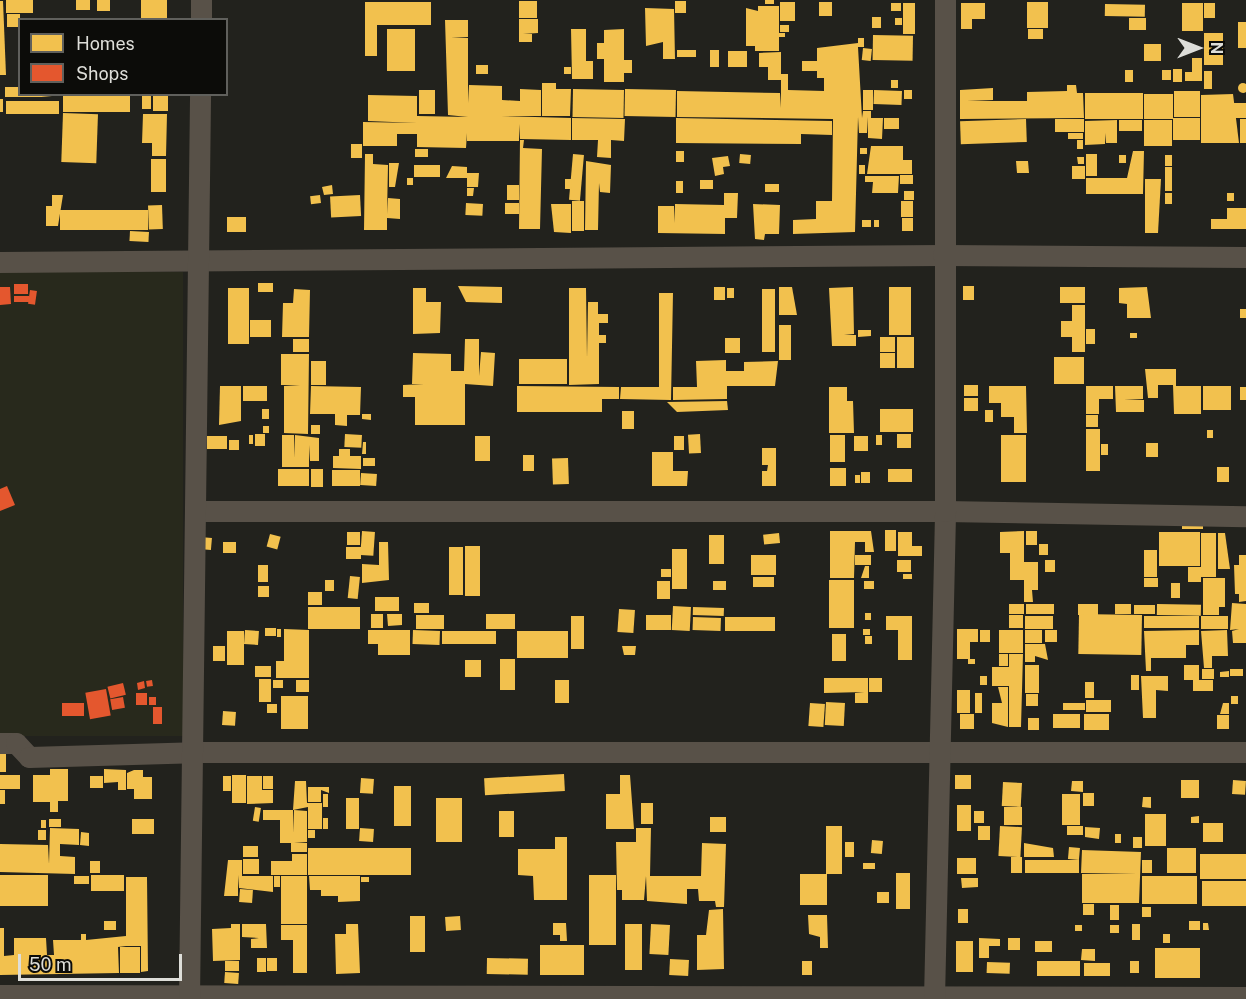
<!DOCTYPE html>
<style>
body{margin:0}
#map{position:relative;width:1246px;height:999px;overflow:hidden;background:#22221d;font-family:"Public Sans",sans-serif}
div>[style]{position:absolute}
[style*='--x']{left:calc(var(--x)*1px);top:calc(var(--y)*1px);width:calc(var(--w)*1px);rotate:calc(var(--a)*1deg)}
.built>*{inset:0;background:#28291c;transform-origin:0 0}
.homes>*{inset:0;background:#f2c14e;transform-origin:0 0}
.round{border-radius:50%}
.shops>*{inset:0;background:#e4572e;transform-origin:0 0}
.minor>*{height:21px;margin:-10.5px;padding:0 10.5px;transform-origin:10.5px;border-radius:10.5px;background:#585148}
span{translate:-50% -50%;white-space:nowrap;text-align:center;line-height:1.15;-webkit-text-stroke:6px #0c0c09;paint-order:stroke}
.legend{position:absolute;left:18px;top:18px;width:210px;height:78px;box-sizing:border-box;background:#0c0c09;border:2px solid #60605c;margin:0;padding:8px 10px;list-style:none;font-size:18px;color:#deded9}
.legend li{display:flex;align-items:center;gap:12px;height:30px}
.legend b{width:30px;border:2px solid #60605c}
.north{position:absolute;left:1168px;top:18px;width:60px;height:60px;-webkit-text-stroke:4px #0c0c09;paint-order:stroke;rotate:90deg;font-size:16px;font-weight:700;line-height:24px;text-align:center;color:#deded9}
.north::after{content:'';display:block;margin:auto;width:21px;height:27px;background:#deded9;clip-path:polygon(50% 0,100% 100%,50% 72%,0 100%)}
.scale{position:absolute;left:18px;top:954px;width:164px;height:27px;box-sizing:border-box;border:3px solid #deded9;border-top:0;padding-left:8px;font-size:18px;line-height:21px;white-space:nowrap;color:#deded9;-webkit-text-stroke:4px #0c0c09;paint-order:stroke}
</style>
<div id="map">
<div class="built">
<i style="left:0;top:272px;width:183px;height:464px"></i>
</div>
<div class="homes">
<i style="left:6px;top:0;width:27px;height:13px"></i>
<i style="left:76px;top:0;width:14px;height:10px"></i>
<i style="left:97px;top:0;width:13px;height:11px"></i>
<i style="left:167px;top:0;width:20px;height:26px;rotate:90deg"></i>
<i style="left:765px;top:0;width:9px;height:4px"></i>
<i style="clip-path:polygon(0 1px,3px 1px,6px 75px,0 75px)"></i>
<i style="left:519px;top:1px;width:18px;height:17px"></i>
<i style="left:675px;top:1px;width:11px;height:12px"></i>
<i style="clip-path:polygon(365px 2px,431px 2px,431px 25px,377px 25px,377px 56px,365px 56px)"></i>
<i style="left:780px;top:2px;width:15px;height:19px"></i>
<i style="left:819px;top:2px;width:13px;height:14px"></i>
<i style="left:1048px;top:2px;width:26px;height:21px;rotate:90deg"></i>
<i style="left:891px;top:3px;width:10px;height:8px"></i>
<i style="left:903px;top:3px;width:12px;height:31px"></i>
<i style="clip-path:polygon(961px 3px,985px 3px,985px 19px,972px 19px,972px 29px,961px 29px)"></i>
<i style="left:1182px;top:3px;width:21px;height:28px"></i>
<i style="left:1204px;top:3px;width:11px;height:15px"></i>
<i style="left:1105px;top:4px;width:40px;height:12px;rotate:1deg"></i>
<i style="clip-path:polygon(758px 6px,779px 6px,779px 33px,785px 33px,785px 37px,779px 37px,779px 51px,755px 51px,755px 46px,746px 46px,746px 8px,758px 11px)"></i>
<i style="clip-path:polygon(645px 8px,674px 9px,675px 59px,663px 59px,663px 42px,646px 46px)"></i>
<i style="left:20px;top:14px;width:13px;height:13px;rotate:90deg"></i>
<i style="left:872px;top:17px;width:9px;height:11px"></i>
<i style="left:895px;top:18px;width:7px;height:7px"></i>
<i style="left:1129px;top:18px;width:17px;height:12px"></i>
<i style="clip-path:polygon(519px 19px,538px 19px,538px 33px,523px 34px,532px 34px,532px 42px,519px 42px)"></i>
<i style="clip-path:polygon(445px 20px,468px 20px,468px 37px,451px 37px,468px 38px,468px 103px,469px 85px,502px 86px,502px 100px,520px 101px,520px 89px,541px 90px,541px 116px,501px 116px,571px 118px,571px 140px,520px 139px,519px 124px,519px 141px,467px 141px,467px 133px,466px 148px,417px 147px,417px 134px,397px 134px,397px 146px,363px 146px,363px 122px,417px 123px,368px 121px,368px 95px,417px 96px,417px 116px,468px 117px,448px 115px)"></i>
<i style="left:1238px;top:22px;width:8px;height:26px"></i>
<i style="left:780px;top:25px;width:9px;height:7px"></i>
<i style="left:415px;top:29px;width:42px;height:28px;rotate:90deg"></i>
<i style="clip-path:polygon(571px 29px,586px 29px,586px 61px,593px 61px,593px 79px,572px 79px)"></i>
<i style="clip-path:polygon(624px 29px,624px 60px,632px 60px,632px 73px,624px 73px,624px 82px,604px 82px,604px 59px,597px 59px,597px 43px,604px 43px,604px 30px)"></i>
<i style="left:1028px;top:29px;width:15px;height:10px"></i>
<i style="left:1204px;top:33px;width:19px;height:32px"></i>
<i style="left:873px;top:35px;width:40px;height:25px;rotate:1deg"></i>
<i style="clip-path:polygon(858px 38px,864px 38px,864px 47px,858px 47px,862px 118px,863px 111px,871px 111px,871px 118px,883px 118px,882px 139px,868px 138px,868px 117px,867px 133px,859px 133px,858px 117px,855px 232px,793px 234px,793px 220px,816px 219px,816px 201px,832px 201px,833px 119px,677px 117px,677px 91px,780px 93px,781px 108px,781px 80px,768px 80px,768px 67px,759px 67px,759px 53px,781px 52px,781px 74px,788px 74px,788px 90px,824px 91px,824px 78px,817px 78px,817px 71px,802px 71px,802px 61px,817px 61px,817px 48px,858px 43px)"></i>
<i style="left:1144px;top:44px;width:17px;height:17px"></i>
<i style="left:863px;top:48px;width:9px;height:12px;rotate:6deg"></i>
<i style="left:677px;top:50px;width:19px;height:7px"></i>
<i style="left:710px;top:50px;width:9px;height:17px"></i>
<i style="left:728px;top:51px;width:19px;height:16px"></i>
<i style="clip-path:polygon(1192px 58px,1202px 58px,1202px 81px,1185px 81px,1185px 72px,1192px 72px)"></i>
<i style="left:476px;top:65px;width:12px;height:9px"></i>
<i style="left:564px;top:67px;width:7px;height:7px"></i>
<i style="left:1173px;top:69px;width:9px;height:13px"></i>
<i style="left:1125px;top:70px;width:8px;height:12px"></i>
<i style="left:1162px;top:70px;width:9px;height:10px"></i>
<i style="left:1204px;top:71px;width:8px;height:18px"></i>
<i style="left:891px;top:80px;width:7px;height:8px"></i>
<i style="clip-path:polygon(542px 83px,556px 83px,556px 89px,571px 89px,570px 116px,542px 116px)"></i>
<i class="round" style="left:1238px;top:83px;width:10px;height:10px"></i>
<i style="clip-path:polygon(1067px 85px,1076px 85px,1077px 93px,1083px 93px,1084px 118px,960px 119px,960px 90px,993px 88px,993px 100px,967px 101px,1027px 101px,1027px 92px,1067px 91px)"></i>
<i style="clip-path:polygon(5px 87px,20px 87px,20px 94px,52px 97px,5px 97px)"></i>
<i style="left:573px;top:89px;width:51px;height:28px;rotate:1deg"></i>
<i style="left:625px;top:89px;width:51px;height:27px;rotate:1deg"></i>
<i style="left:419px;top:90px;width:16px;height:24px"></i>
<i style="left:863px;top:90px;width:10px;height:20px"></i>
<i style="left:874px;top:90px;width:28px;height:14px;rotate:2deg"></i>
<i style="left:904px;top:90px;width:8px;height:9px"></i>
<i style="left:1174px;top:91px;width:26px;height:26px"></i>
<i style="left:1085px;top:93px;width:58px;height:26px"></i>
<i style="left:63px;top:94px;width:67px;height:18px"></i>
<i style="left:142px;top:94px;width:9px;height:15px"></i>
<i style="left:153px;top:94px;width:15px;height:17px"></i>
<i style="left:1144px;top:94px;width:29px;height:25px"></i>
<i style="clip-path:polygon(1233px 94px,1239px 143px,1201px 143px,1201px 95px)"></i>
<i style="left:0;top:99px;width:3px;height:13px"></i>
<i style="left:6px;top:101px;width:53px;height:13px"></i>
<i style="left:1234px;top:103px;width:12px;height:15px"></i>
<i style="left:63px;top:113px;width:35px;height:49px;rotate:2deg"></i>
<i style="clip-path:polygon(143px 114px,167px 114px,166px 156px,152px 156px,152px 143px,142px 143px)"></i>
<i style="clip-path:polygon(572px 118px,625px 119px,624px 141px,611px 140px,611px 158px,597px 157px,598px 140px,572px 140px)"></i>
<i style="clip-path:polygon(676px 118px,832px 121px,832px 135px,801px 134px,801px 144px,676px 143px)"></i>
<i style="left:884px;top:118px;width:15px;height:11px"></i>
<i style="left:1200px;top:118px;width:22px;height:27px;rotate:90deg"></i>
<i style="left:1026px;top:119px;width:23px;height:66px;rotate:88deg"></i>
<i style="left:1084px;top:119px;width:13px;height:29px;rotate:90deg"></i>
<i style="left:1240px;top:119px;width:6px;height:24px"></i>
<i style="clip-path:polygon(1117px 120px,1117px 143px,1106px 143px,1105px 133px,1105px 144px,1085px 145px,1085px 121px)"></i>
<i style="left:1119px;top:120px;width:23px;height:11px"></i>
<i style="left:1144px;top:120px;width:28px;height:26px"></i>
<i style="left:1068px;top:133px;width:15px;height:6px"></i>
<i style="clip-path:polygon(520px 140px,524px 140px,523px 148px,542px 149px,540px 229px,519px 229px)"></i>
<i style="left:1077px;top:140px;width:6px;height:9px"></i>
<i style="left:351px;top:144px;width:11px;height:14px"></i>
<i style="clip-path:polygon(871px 146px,903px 146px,903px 160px,912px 160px,912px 174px,867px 174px)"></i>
<i style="left:860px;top:148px;width:7px;height:6px"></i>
<i style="left:415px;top:149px;width:13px;height:8px"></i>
<i style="left:676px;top:151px;width:8px;height:11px"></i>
<i style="clip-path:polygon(1133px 151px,1144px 151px,1143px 194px,1086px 194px,1086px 178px,1127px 178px)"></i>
<i style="clip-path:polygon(365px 154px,373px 154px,373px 164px,388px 165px,387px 214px,388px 198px,400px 199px,400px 219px,387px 218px,387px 230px,364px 230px)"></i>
<i style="left:573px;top:154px;width:11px;height:46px;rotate:5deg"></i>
<i style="left:740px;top:154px;width:11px;height:9px;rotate:5deg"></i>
<i style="left:1086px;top:154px;width:11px;height:22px"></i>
<i style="left:1119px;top:155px;width:7px;height:8px"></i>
<i style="left:1165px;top:155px;width:7px;height:11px"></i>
<i style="clip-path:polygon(728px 156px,730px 166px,723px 167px,724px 174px,715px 176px,712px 158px)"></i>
<i style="clip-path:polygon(1077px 157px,1084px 157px,1084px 164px,1078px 164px)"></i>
<i style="left:151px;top:159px;width:15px;height:33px"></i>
<i style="clip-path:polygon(586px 161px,611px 165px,610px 193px,600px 192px,599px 183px,598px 230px,585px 230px)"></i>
<i style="clip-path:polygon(1016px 161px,1028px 161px,1029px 173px,1017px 173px)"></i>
<i style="clip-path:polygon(389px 163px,399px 163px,395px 187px,389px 187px)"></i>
<i style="left:414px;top:165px;width:26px;height:12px"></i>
<i style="left:859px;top:165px;width:6px;height:9px"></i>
<i style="clip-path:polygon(452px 166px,467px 167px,467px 173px,479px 173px,478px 187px,467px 187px,467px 178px,446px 178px)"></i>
<i style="left:1072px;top:166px;width:13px;height:13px"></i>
<i style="left:1165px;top:167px;width:7px;height:24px"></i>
<i style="left:900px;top:175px;width:13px;height:9px"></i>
<i style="clip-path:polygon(865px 176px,899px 176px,898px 193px,872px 193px,873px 182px,865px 182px)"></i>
<i style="left:407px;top:178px;width:6px;height:7px"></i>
<i style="clip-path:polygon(565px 179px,572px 179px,571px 189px,565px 189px)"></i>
<i style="clip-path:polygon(1145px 179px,1161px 179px,1158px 233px,1145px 233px)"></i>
<i style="left:700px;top:180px;width:13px;height:9px"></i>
<i style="left:676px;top:181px;width:7px;height:12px"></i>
<i style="left:765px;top:184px;width:14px;height:8px"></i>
<i style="clip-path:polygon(332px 185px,333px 194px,324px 195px,322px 187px)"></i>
<i style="left:507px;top:185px;width:12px;height:15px"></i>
<i style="clip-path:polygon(467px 188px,474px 188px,473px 196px,467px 196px)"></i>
<i style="left:904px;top:191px;width:10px;height:9px"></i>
<i style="clip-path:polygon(724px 193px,738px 193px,737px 218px,725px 218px,725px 234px,658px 233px,658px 206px,674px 206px,675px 223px,675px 204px,724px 205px)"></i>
<i style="left:1165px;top:193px;width:7px;height:11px"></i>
<i style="left:1227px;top:193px;width:7px;height:8px"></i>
<i style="clip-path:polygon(52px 195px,63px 195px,58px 226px,46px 226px,46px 206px,52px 206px)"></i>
<i style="left:320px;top:195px;width:8px;height:10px;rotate:83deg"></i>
<i style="left:360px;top:195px;width:21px;height:30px;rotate:87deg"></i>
<i style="left:572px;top:201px;width:12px;height:30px"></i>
<i style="left:901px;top:201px;width:12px;height:16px"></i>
<i style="left:466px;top:203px;width:17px;height:12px;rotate:3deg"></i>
<i style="left:505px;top:203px;width:14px;height:11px"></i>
<i style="clip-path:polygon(551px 204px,571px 204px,571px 233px,554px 232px)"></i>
<i style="clip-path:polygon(753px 204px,780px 205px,779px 234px,765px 234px,764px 240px,755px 239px)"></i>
<i style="left:162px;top:205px;width:24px;height:14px;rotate:88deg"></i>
<i style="clip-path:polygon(1227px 208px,1246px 208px,1246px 229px,1211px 229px,1211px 219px,1227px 219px)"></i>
<i style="left:60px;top:210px;width:88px;height:20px"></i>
<i style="left:227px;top:217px;width:19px;height:15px"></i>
<i style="left:902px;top:218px;width:11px;height:13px"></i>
<i style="left:862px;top:220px;width:9px;height:7px"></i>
<i style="left:874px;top:220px;width:5px;height:7px"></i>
<i style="left:130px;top:231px;width:19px;height:10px;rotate:3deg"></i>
<i style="left:258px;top:283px;width:15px;height:9px"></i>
<i style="clip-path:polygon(458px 286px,502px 287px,502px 303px,466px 302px)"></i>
<i style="left:963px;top:286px;width:11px;height:14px"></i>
<i style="left:714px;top:287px;width:11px;height:13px"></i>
<i style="clip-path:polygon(779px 287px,792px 287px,797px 315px,779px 315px)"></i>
<i style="clip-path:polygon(853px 287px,854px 334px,844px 335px,856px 335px,856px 346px,832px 346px,829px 288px)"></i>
<i style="left:889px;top:287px;width:22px;height:48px"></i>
<i style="left:1085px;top:287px;width:16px;height:25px;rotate:90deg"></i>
<i style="clip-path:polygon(1147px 287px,1151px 318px,1127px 318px,1127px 304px,1119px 303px,1119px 288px)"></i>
<i style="left:228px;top:288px;width:21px;height:56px"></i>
<i style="clip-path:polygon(413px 288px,426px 288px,426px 302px,441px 302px,440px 333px,413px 334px)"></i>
<i style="clip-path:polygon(569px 288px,586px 288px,587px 358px,588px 302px,598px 302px,598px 314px,608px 314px,608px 323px,599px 323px,599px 335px,606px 335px,606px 343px,599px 343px,599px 384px,569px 385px)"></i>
<i style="left:727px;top:288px;width:7px;height:10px"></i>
<i style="clip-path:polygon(294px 289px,310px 290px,309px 337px,282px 337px,283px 303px,293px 303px)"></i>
<i style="left:762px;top:289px;width:13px;height:63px"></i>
<i style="clip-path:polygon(659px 293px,673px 293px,671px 400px,620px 399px,621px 387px,659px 387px)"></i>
<i style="clip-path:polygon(1072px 305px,1085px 305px,1085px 352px,1072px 352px,1072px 337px,1061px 337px,1061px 321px,1072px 321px)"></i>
<i style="left:1240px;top:309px;width:6px;height:9px"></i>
<i style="left:250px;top:320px;width:21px;height:17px"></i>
<i style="left:779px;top:325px;width:12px;height:35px"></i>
<i style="left:1086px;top:329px;width:9px;height:15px"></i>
<i style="clip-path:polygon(858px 330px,871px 330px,871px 336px,858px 337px)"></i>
<i style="left:1130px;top:333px;width:7px;height:5px"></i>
<i style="left:880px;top:337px;width:15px;height:15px"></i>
<i style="left:897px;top:337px;width:17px;height:31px"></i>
<i style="left:725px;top:338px;width:15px;height:15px"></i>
<i style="left:293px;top:339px;width:16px;height:13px"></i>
<i style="clip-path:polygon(465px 339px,479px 339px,479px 376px,481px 352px,495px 353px,493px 386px,465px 384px,465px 425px,415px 425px,415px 397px,403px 397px,403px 385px,424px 384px,412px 384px,413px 353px,451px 354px,451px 371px,464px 371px)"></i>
<i style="left:880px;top:353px;width:15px;height:15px"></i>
<i style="clip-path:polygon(281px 354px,309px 354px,308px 434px,284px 433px,284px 386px,300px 385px,281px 385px)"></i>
<i style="left:1054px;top:357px;width:30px;height:27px"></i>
<i style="left:519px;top:359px;width:48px;height:25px"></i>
<i style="clip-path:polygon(726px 360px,726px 371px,744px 371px,744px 362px,778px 361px,775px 386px,727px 386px,727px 399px,673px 400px,673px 387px,697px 387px,696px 361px)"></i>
<i style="left:311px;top:361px;width:15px;height:24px"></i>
<i style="clip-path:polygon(1145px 369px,1176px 369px,1176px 386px,1201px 386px,1201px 414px,1174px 414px,1173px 385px,1158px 385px,1158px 398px,1148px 398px)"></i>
<i style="left:964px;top:385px;width:14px;height:11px"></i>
<i style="clip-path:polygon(220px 386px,241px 386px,241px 421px,219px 425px)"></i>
<i style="left:243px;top:386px;width:24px;height:15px"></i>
<i style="clip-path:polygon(311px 386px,361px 387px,360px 415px,347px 415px,347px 426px,335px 425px,335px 414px,310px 414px)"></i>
<i style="clip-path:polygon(517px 386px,619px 387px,619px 399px,602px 399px,602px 412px,517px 412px)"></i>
<i style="clip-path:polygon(989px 386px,1026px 386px,1027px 433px,1014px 433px,1014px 417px,1001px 417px,1001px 403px,989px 403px)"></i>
<i style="clip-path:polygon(1086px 386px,1113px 386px,1113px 399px,1099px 399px,1099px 414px,1086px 414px)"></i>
<i style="clip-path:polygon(1115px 386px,1143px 386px,1143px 399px,1124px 400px,1144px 400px,1144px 412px,1116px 412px)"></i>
<i style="left:1203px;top:386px;width:28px;height:24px"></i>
<i style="clip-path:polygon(829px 387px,847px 387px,847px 401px,853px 401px,854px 433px,829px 433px)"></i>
<i style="left:1240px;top:387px;width:6px;height:13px"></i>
<i style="left:964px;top:398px;width:14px;height:13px"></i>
<i style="clip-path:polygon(727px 401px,728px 410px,677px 412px,667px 402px)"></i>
<i style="left:262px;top:409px;width:7px;height:10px"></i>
<i style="left:880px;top:409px;width:33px;height:23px"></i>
<i style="left:985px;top:410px;width:8px;height:12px"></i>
<i style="left:622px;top:411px;width:12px;height:18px"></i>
<i style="clip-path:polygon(362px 414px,371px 414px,371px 420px,362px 419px)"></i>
<i style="left:1086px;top:415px;width:12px;height:12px"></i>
<i style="left:311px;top:425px;width:9px;height:9px"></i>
<i style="left:263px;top:426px;width:6px;height:7px"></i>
<i style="left:1086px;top:429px;width:14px;height:42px"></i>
<i style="left:1207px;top:430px;width:6px;height:8px"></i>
<i style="left:255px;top:434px;width:10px;height:12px"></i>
<i style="left:345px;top:434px;width:17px;height:13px;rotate:3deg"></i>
<i style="left:700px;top:434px;width:19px;height:12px;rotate:87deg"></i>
<i style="left:897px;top:434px;width:14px;height:14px"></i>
<i style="left:249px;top:435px;width:4px;height:9px"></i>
<i style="clip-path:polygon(282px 435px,294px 435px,294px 458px,295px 435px,319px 438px,319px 461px,310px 461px,309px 445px,309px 467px,282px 467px)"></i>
<i style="left:830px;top:435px;width:15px;height:27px"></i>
<i style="left:876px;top:435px;width:6px;height:10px"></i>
<i style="left:1001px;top:435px;width:25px;height:47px"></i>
<i style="left:207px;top:436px;width:20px;height:13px"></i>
<i style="left:475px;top:436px;width:15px;height:25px"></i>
<i style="left:674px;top:436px;width:10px;height:14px"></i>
<i style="left:854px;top:436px;width:14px;height:15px"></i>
<i style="left:229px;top:440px;width:10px;height:10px"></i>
<i style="clip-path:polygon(363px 442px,366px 442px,366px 454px,362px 454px)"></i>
<i style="left:1146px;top:443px;width:12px;height:14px"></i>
<i style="left:1101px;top:444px;width:7px;height:11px"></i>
<i style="clip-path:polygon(762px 448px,776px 448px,776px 486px,762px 486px,762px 471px,767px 471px,768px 465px,762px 465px)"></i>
<i style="clip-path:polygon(339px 449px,350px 449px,350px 456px,361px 456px,361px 469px,333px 468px,333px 456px,339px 456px)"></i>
<i style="clip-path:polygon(652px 452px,673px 452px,673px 471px,688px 471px,687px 486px,652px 486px)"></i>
<i style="left:523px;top:455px;width:11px;height:16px"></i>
<i style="left:363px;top:458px;width:12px;height:8px"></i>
<i style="left:568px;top:458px;width:26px;height:16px;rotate:88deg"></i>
<i style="left:1217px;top:467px;width:12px;height:15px"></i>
<i style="left:830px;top:468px;width:16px;height:18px"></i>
<i style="left:278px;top:469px;width:31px;height:17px"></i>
<i style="left:311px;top:469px;width:12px;height:18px"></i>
<i style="left:888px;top:469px;width:24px;height:13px"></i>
<i style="left:332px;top:470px;width:28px;height:16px"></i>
<i style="left:861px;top:472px;width:9px;height:11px"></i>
<i style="left:361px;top:473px;width:16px;height:12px;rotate:4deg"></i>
<i style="left:855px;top:475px;width:5px;height:8px"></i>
<i style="left:1182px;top:524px;width:21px;height:5px"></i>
<i style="left:885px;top:530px;width:11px;height:21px"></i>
<i style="left:362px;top:531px;width:13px;height:24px;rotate:4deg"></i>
<i style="clip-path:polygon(830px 531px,871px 531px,874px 552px,865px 552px,865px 542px,855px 542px,854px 578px,830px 578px)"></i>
<i style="clip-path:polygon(1024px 531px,1024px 562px,1038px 562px,1038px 590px,1032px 590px,1033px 602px,1024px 602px,1024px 580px,1010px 580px,1010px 553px,1000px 553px,1000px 532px)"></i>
<i style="left:1026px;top:531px;width:11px;height:14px"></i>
<i style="left:347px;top:532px;width:13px;height:13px"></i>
<i style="clip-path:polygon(898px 532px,912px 532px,912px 546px,922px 546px,922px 556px,898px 556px)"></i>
<i style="left:1159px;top:532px;width:41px;height:34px"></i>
<i style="left:779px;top:533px;width:10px;height:16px;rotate:84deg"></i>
<i style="left:1201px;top:533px;width:15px;height:44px"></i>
<i style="clip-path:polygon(1218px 533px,1225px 533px,1230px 569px,1218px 569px)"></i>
<i style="left:270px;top:534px;width:11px;height:13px;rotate:15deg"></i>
<i style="left:709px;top:535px;width:15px;height:29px"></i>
<i style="left:200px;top:537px;width:12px;height:12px;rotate:5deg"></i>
<i style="left:223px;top:542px;width:13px;height:11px"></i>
<i style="clip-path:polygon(379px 542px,388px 542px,389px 580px,362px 583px,362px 564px,379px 565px)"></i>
<i style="left:1039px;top:544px;width:9px;height:11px"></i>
<i style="left:465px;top:546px;width:15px;height:50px"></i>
<i style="left:346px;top:547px;width:15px;height:12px"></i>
<i style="left:449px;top:547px;width:14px;height:48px"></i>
<i style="left:672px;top:549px;width:15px;height:40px"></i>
<i style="left:1144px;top:550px;width:13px;height:27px"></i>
<i style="left:776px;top:555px;width:20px;height:25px;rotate:90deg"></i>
<i style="left:855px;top:555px;width:16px;height:10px"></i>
<i style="clip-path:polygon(1239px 555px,1246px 555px,1246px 601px,1239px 602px,1239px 594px,1235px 594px,1234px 565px,1239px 565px)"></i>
<i style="left:897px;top:560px;width:14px;height:12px"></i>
<i style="left:1045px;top:560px;width:10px;height:12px"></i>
<i style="left:258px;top:565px;width:10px;height:17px"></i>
<i style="clip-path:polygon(865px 566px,869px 566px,869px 578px,861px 578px)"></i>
<i style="left:1201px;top:567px;width:15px;height:13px;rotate:90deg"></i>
<i style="left:661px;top:569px;width:10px;height:8px"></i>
<i style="left:903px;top:574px;width:9px;height:5px"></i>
<i style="left:350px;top:576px;width:10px;height:22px;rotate:6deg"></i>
<i style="left:774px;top:577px;width:10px;height:21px;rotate:90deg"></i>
<i style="left:1158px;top:578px;width:9px;height:14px;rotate:90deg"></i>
<i style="clip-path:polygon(1203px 578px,1225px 578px,1225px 607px,1219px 607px,1219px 615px,1203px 615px)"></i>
<i style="left:325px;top:580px;width:9px;height:11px"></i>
<i style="left:829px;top:580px;width:25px;height:48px"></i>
<i style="left:657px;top:581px;width:13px;height:18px"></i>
<i style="left:713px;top:581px;width:13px;height:9px"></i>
<i style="left:864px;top:581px;width:10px;height:8px"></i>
<i style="left:1180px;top:583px;width:15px;height:9px;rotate:90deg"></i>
<i style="left:258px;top:586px;width:11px;height:11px"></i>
<i style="left:308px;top:592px;width:14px;height:13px"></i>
<i style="left:399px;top:597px;width:14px;height:24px;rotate:90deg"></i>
<i style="left:414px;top:603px;width:15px;height:10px"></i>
<i style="clip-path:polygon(1232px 603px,1246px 604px,1246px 643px,1233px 643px,1232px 631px,1239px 629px,1230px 630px)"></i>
<i style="left:1009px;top:604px;width:15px;height:10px"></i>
<i style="left:1026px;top:604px;width:28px;height:10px"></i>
<i style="left:1078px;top:604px;width:20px;height:11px"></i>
<i style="left:1115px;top:604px;width:16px;height:10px"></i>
<i style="left:1157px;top:604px;width:44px;height:11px;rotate:1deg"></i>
<i style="left:1155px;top:605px;width:9px;height:21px;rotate:90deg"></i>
<i style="left:673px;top:606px;width:18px;height:24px;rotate:3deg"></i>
<i style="left:308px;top:607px;width:52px;height:22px"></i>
<i style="left:693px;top:607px;width:31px;height:8px;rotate:2deg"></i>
<i style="left:619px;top:609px;width:16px;height:23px;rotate:4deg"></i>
<i style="left:865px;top:613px;width:6px;height:7px"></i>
<i style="left:371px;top:614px;width:12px;height:14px"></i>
<i style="clip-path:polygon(387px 614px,402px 614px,402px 625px,388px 626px)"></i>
<i style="left:515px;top:614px;width:15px;height:29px;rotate:90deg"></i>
<i style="left:416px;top:615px;width:28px;height:14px"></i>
<i style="left:671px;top:615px;width:15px;height:25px;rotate:90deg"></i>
<i style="left:1009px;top:615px;width:14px;height:13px"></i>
<i style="left:1142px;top:615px;width:40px;height:63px;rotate:91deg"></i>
<i style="left:571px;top:616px;width:13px;height:33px"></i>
<i style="left:886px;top:616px;width:26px;height:14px"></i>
<i style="left:1025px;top:616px;width:28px;height:13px"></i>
<i style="left:1144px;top:616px;width:55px;height:12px"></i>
<i style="left:1201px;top:616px;width:27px;height:13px"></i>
<i style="left:693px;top:617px;width:28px;height:13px;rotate:2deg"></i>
<i style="left:725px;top:617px;width:50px;height:14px"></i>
<i style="left:265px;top:628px;width:11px;height:8px"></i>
<i style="left:277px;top:629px;width:4px;height:8px"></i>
<i style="clip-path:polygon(284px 629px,309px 630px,309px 678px,276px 678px,276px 661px,284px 661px)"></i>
<i style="left:863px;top:629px;width:7px;height:6px"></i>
<i style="clip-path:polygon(957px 629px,978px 629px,978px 642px,970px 642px,970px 659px,975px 659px,975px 664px,968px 664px,968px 659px,957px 659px)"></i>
<i style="left:245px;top:630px;width:14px;height:14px;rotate:4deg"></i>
<i style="clip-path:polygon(368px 630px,410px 630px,410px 655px,378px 655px,378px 644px,368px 644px)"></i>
<i style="left:413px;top:630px;width:27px;height:14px;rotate:2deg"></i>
<i style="left:912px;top:630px;width:30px;height:14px;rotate:90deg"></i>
<i style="left:980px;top:630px;width:10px;height:12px"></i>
<i style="left:999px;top:630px;width:24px;height:23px"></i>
<i style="left:1025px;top:630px;width:17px;height:13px"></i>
<i style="left:1045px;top:630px;width:12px;height:12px"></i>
<i style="clip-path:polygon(1199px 630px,1199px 645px,1186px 645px,1186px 658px,1151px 658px,1151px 671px,1146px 671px,1144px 631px)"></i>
<i style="clip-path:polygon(1227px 630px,1228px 656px,1212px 656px,1212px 668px,1204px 668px,1201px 631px)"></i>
<i style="left:227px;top:631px;width:17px;height:34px"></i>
<i style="left:442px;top:631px;width:54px;height:13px"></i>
<i style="left:517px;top:631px;width:51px;height:27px"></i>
<i style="left:832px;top:634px;width:14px;height:27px"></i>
<i style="left:865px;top:636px;width:7px;height:8px"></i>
<i style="clip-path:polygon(1025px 644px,1045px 644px,1048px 660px,1035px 656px,1035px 662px,1025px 662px)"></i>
<i style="left:213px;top:646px;width:12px;height:15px"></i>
<i style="clip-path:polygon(622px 646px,636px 646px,635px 655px,624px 655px)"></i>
<i style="left:999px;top:654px;width:9px;height:12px"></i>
<i style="clip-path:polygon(1009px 654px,1023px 654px,1021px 727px,1009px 727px,1009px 686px,992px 686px,992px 667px,1009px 667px)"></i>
<i style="left:500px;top:659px;width:15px;height:31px"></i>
<i style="left:465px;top:660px;width:16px;height:17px"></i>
<i style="left:1025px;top:665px;width:14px;height:28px"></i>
<i style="left:1184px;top:665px;width:15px;height:15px"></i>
<i style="left:255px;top:666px;width:16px;height:11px"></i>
<i style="left:1214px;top:669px;width:10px;height:12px;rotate:90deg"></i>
<i style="left:1230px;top:669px;width:13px;height:7px"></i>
<i style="clip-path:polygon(1229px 671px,1229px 677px,1220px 677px,1220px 672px)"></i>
<i style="left:1131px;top:675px;width:8px;height:15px"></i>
<i style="left:980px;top:676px;width:7px;height:9px"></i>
<i style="clip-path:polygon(1141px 676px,1168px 676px,1168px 691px,1156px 690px,1156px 718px,1143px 718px)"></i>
<i style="clip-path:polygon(824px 678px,868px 678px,868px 703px,855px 703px,855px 693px,864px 692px,824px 693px)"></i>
<i style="left:869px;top:678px;width:13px;height:14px"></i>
<i style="left:259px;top:679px;width:12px;height:23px"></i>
<i style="left:273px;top:680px;width:10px;height:8px"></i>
<i style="left:296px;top:680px;width:13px;height:12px"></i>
<i style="left:555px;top:680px;width:14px;height:23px"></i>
<i style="left:1213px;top:680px;width:11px;height:20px;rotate:90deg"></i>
<i style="left:1085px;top:682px;width:9px;height:16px"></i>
<i style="clip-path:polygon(998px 687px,1008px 687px,1008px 727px,992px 723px,992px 703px,1002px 703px)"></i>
<i style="left:957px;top:690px;width:13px;height:23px"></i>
<i style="left:975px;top:693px;width:7px;height:20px"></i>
<i style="left:1026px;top:694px;width:12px;height:12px"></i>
<i style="left:281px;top:696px;width:27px;height:33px"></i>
<i style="left:1231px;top:696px;width:7px;height:8px"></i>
<i style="left:1086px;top:700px;width:25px;height:12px"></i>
<i style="left:826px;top:702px;width:19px;height:23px;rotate:3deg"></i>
<i style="left:810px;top:703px;width:15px;height:23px;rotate:4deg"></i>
<i style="left:1063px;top:703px;width:22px;height:7px"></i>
<i style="clip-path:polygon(1223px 703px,1229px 703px,1229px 714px,1220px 714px)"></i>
<i style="left:267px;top:704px;width:10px;height:9px"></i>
<i style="left:223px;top:711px;width:13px;height:14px;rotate:4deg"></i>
<i style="left:960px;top:714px;width:14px;height:15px"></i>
<i style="left:1053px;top:714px;width:27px;height:14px"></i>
<i style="left:1084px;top:714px;width:25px;height:16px"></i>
<i style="left:1217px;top:715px;width:12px;height:14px"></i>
<i style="left:1028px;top:718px;width:11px;height:12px"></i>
<i style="left:0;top:747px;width:6px;height:25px"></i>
<i style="clip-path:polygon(50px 769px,68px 769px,68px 801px,58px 801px,58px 812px,50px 812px,50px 802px,33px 802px,33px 775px,50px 775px)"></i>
<i style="clip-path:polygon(104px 769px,126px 770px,126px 790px,118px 790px,118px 782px,104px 783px)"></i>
<i style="clip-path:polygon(134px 770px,143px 770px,143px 777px,152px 777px,152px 799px,134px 799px,134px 789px,127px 789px,127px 773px)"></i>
<i style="left:564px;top:774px;width:17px;height:80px;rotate:87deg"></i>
<i style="left:0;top:775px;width:20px;height:14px"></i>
<i style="left:232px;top:775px;width:14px;height:28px"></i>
<i style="clip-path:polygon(620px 775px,630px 775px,634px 829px,606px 829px,606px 794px,620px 794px)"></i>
<i style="left:955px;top:775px;width:16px;height:14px"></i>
<i style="left:90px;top:776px;width:13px;height:12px"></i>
<i style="left:223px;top:776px;width:8px;height:15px"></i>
<i style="clip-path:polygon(247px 776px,262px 776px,262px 790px,273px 790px,273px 803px,247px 804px)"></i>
<i style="left:263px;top:776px;width:10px;height:13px"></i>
<i style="left:361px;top:778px;width:13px;height:15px;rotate:4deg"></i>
<i style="left:1181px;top:780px;width:18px;height:18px"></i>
<i style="left:1233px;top:780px;width:13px;height:14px;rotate:4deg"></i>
<i style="clip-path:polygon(295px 781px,306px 781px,307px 803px,322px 803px,322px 829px,308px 829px,308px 807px,293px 810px)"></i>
<i style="clip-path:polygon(1072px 781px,1083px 781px,1083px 792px,1071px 791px)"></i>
<i style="left:1003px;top:782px;width:19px;height:24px;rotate:3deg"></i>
<i style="left:394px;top:786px;width:17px;height:40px"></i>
<i style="clip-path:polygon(308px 787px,329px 787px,329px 793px,321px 790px,321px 802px,308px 802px)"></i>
<i style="left:0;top:790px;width:5px;height:14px"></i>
<i style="left:1083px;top:793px;width:11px;height:13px"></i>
<i style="left:323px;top:794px;width:5px;height:13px"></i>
<i style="left:1080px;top:794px;width:31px;height:18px;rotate:90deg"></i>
<i style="clip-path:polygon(1143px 797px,1151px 797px,1151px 808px,1142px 807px)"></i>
<i style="left:346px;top:798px;width:13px;height:31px"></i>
<i style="left:436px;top:798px;width:26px;height:44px"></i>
<i style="left:641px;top:803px;width:12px;height:21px"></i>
<i style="left:957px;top:805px;width:14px;height:26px"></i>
<i style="left:255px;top:807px;width:6px;height:14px;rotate:9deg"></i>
<i style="left:1004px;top:807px;width:18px;height:18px"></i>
<i style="clip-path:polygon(263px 810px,293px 810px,294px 833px,294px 810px,307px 811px,307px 842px,294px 842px,307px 843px,307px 852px,291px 852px,291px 843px,280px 843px,280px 820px,263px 820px)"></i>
<i style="left:499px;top:811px;width:15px;height:26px"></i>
<i style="left:974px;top:811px;width:10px;height:12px"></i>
<i style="left:1145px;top:814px;width:21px;height:32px"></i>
<i style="clip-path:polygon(1199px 816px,1199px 823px,1191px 823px,1191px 817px)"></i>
<i style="left:710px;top:817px;width:16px;height:15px"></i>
<i style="left:323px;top:818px;width:5px;height:11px"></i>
<i style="left:49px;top:819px;width:12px;height:8px"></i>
<i style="left:132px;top:819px;width:22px;height:15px"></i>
<i style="left:41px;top:820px;width:5px;height:8px"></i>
<i style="left:1203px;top:823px;width:20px;height:19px"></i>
<i style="left:826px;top:826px;width:16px;height:48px"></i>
<i style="left:978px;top:826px;width:12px;height:14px"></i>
<i style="left:1000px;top:826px;width:22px;height:30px;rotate:3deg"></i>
<i style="left:1067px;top:826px;width:16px;height:9px"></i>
<i style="clip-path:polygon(1085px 827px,1100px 828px,1099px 839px,1085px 837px)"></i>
<i style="clip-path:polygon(50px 828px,79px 829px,79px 845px,60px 844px,60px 856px,75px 857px,75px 874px,0 872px,0 844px,48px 845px,49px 864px)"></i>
<i style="left:360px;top:828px;width:14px;height:13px;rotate:4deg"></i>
<i style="clip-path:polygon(636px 828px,651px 828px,650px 876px,701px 876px,702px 843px,726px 844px,724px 907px,716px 907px,715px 901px,699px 901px,698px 889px,687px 889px,687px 904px,647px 901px,646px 876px,644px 900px,622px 900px,622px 890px,617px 890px,616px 842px,636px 842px)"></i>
<i style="left:38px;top:830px;width:8px;height:10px"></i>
<i style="left:308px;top:830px;width:7px;height:8px"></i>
<i style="clip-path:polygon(81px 832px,89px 833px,89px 846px,80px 845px)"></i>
<i style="left:1115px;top:834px;width:6px;height:9px"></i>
<i style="clip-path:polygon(555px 837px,567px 837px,567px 900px,534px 900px,533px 876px,518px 875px,518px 849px,555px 849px)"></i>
<i style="left:1133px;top:837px;width:9px;height:11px"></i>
<i style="left:872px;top:840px;width:11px;height:13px;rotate:5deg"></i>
<i style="left:845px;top:842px;width:9px;height:15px"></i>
<i style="clip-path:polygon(1024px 843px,1053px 848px,1054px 857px,1024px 857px)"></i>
<i style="left:243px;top:846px;width:15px;height:11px"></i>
<i style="left:1069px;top:847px;width:11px;height:12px;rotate:5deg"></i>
<i style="left:308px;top:848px;width:103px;height:27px"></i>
<i style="left:1167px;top:848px;width:29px;height:25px"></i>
<i style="clip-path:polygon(1082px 850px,1141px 852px,1139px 903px,1082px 903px,1082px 874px,1137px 874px,1081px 873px)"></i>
<i style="clip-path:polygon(292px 854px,307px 854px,307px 875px,271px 875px,271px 861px,292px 861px)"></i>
<i style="left:1200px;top:854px;width:46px;height:25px"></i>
<i style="left:1011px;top:857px;width:11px;height:16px"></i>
<i style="left:976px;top:858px;width:16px;height:19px;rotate:90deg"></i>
<i style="left:243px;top:859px;width:16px;height:15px"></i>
<i style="clip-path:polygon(228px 860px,242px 860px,242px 876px,273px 876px,273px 892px,239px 888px,238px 875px,238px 896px,224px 896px)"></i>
<i style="left:1025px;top:860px;width:54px;height:13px"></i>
<i style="left:1142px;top:860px;width:10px;height:13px"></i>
<i style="left:90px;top:861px;width:10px;height:12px"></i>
<i style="left:863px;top:863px;width:12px;height:6px"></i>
<i style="left:896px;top:873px;width:14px;height:36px"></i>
<i style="left:827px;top:874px;width:31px;height:27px;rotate:90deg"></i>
<i style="left:0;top:875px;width:48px;height:31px"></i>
<i style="left:124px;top:875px;width:16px;height:33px;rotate:90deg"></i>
<i style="left:589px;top:875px;width:27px;height:70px"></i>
<i style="left:74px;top:876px;width:15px;height:8px"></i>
<i style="left:274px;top:876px;width:6px;height:11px"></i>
<i style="left:281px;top:876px;width:26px;height:48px"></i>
<i style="clip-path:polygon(309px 876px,360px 876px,360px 901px,338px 902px,338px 896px,321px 896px,321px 890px,310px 890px)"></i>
<i style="left:1142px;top:876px;width:55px;height:28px"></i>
<i style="clip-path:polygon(126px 877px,147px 877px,148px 971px,141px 972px,141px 946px,126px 946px,118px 947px,119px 973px,0 975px,0 928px,4px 928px,4px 956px,14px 955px,14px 938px,46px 938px,47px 955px,54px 955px,53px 940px,81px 940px,81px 934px,86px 934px,86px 940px,126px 936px)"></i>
<i style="left:361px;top:877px;width:8px;height:5px"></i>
<i style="clip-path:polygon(961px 878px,978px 878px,978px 887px,962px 888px)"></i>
<i style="left:1202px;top:881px;width:44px;height:25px"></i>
<i style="left:240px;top:889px;width:13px;height:13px;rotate:4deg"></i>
<i style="left:877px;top:892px;width:12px;height:11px"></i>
<i style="left:1083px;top:904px;width:11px;height:11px"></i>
<i style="left:1110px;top:905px;width:9px;height:15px"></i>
<i style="left:1142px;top:907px;width:9px;height:10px"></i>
<i style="clip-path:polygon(723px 909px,724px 969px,697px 970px,697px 935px,706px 935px,709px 910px)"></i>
<i style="left:958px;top:909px;width:10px;height:14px"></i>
<i style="clip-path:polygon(808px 915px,827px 915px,828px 948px,820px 948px,820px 937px,809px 934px)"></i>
<i style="left:410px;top:916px;width:15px;height:36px"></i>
<i style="left:460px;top:916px;width:14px;height:15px;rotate:86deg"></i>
<i style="left:104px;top:921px;width:12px;height:9px"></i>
<i style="left:1189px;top:921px;width:11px;height:9px"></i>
<i style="clip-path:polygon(553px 923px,566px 923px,567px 941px,560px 941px,560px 935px,553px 935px)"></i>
<i style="clip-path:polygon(1203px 923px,1208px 923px,1209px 930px,1203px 930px)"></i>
<i style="clip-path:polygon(231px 924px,240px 924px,240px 960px,213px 961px,212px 929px,231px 928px)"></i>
<i style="clip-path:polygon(242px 924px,266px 924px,267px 948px,251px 948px,251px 939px,259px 938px,242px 937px)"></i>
<i style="clip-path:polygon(346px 924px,358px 924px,360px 973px,336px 974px,335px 934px,346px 934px)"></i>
<i style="left:625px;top:924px;width:17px;height:46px"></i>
<i style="left:651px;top:924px;width:19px;height:30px;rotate:3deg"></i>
<i style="left:1132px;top:924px;width:8px;height:16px"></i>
<i style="clip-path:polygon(281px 925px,307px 925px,307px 973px,293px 973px,293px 940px,281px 940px)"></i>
<i style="left:1075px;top:925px;width:7px;height:6px"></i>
<i style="left:1110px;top:925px;width:9px;height:8px"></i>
<i style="left:1163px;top:934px;width:7px;height:9px"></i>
<i style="clip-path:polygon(979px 938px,1000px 939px,1000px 946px,989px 946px,989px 958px,979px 958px)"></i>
<i style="left:1008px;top:938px;width:12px;height:12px"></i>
<i style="left:956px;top:941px;width:17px;height:31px"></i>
<i style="left:1052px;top:941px;width:11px;height:17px;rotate:90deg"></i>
<i style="left:584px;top:945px;width:30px;height:44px;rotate:90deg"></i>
<i style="left:120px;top:947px;width:20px;height:26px"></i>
<i style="left:1155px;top:948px;width:45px;height:30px"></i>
<i style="clip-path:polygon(1082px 949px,1095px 949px,1095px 961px,1081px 960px)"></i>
<i style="left:257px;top:958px;width:9px;height:14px"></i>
<i style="left:267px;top:958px;width:10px;height:13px"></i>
<i style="left:487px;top:958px;width:41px;height:16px;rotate:1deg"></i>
<i style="left:670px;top:959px;width:19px;height:16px;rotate:3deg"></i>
<i style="left:239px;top:961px;width:10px;height:14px;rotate:90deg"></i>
<i style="left:802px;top:961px;width:10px;height:14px"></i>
<i style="left:1037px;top:961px;width:43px;height:15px"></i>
<i style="left:1130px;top:961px;width:9px;height:12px"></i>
<i style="left:987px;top:962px;width:23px;height:11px;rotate:2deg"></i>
<i style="left:1084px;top:963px;width:26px;height:13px"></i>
<i style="left:225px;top:972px;width:14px;height:11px;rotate:4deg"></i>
</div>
<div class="shops">
<i style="left:14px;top:284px;width:14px;height:10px"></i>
<i style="clip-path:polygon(0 287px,10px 287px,11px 304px,0 305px)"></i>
<i style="left:30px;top:290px;width:7px;height:14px;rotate:8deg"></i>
<i style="left:14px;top:296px;width:15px;height:6px"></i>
<i style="clip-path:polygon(7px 486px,15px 505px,0 511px,0 489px)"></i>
<i style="left:152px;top:680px;width:6px;height:6px;rotate:81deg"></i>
<i style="clip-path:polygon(144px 681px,145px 688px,138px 690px,137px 683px)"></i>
<i style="left:123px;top:683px;width:12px;height:16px;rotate:76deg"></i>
<i style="left:106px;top:689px;width:27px;height:21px;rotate:80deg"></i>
<i style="left:136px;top:693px;width:11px;height:12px"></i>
<i style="left:123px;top:697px;width:11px;height:13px;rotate:80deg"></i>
<i style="left:149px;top:697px;width:7px;height:8px"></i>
<i style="left:62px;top:703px;width:22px;height:13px"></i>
<i style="left:153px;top:707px;width:9px;height:17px"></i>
</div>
<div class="minor">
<i style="--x:201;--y:20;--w:20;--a:-90"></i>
<i style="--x:0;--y:262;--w:943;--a:-0.43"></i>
<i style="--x:943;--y:255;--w:303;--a:0.4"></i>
<i style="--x:197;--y:511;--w:748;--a:0"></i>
<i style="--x:945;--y:511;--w:301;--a:1"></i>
<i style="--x:0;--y:743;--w:16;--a:0"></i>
<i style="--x:16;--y:743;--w:19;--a:47"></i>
<i style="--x:29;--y:757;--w:164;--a:-1.7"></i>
<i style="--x:193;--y:752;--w:1053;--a:0"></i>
<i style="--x:0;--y:995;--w:1246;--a:0.09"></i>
<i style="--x:189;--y:999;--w:905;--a:-89.3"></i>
<i style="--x:934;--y:999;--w:488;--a:-88.7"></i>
<i style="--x:945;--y:511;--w:511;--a:-90"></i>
</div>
<ul class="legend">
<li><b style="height:16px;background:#f2c14e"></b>Homes</li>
<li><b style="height:16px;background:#e4572e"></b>Shops</li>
</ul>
<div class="north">N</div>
<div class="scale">50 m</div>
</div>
